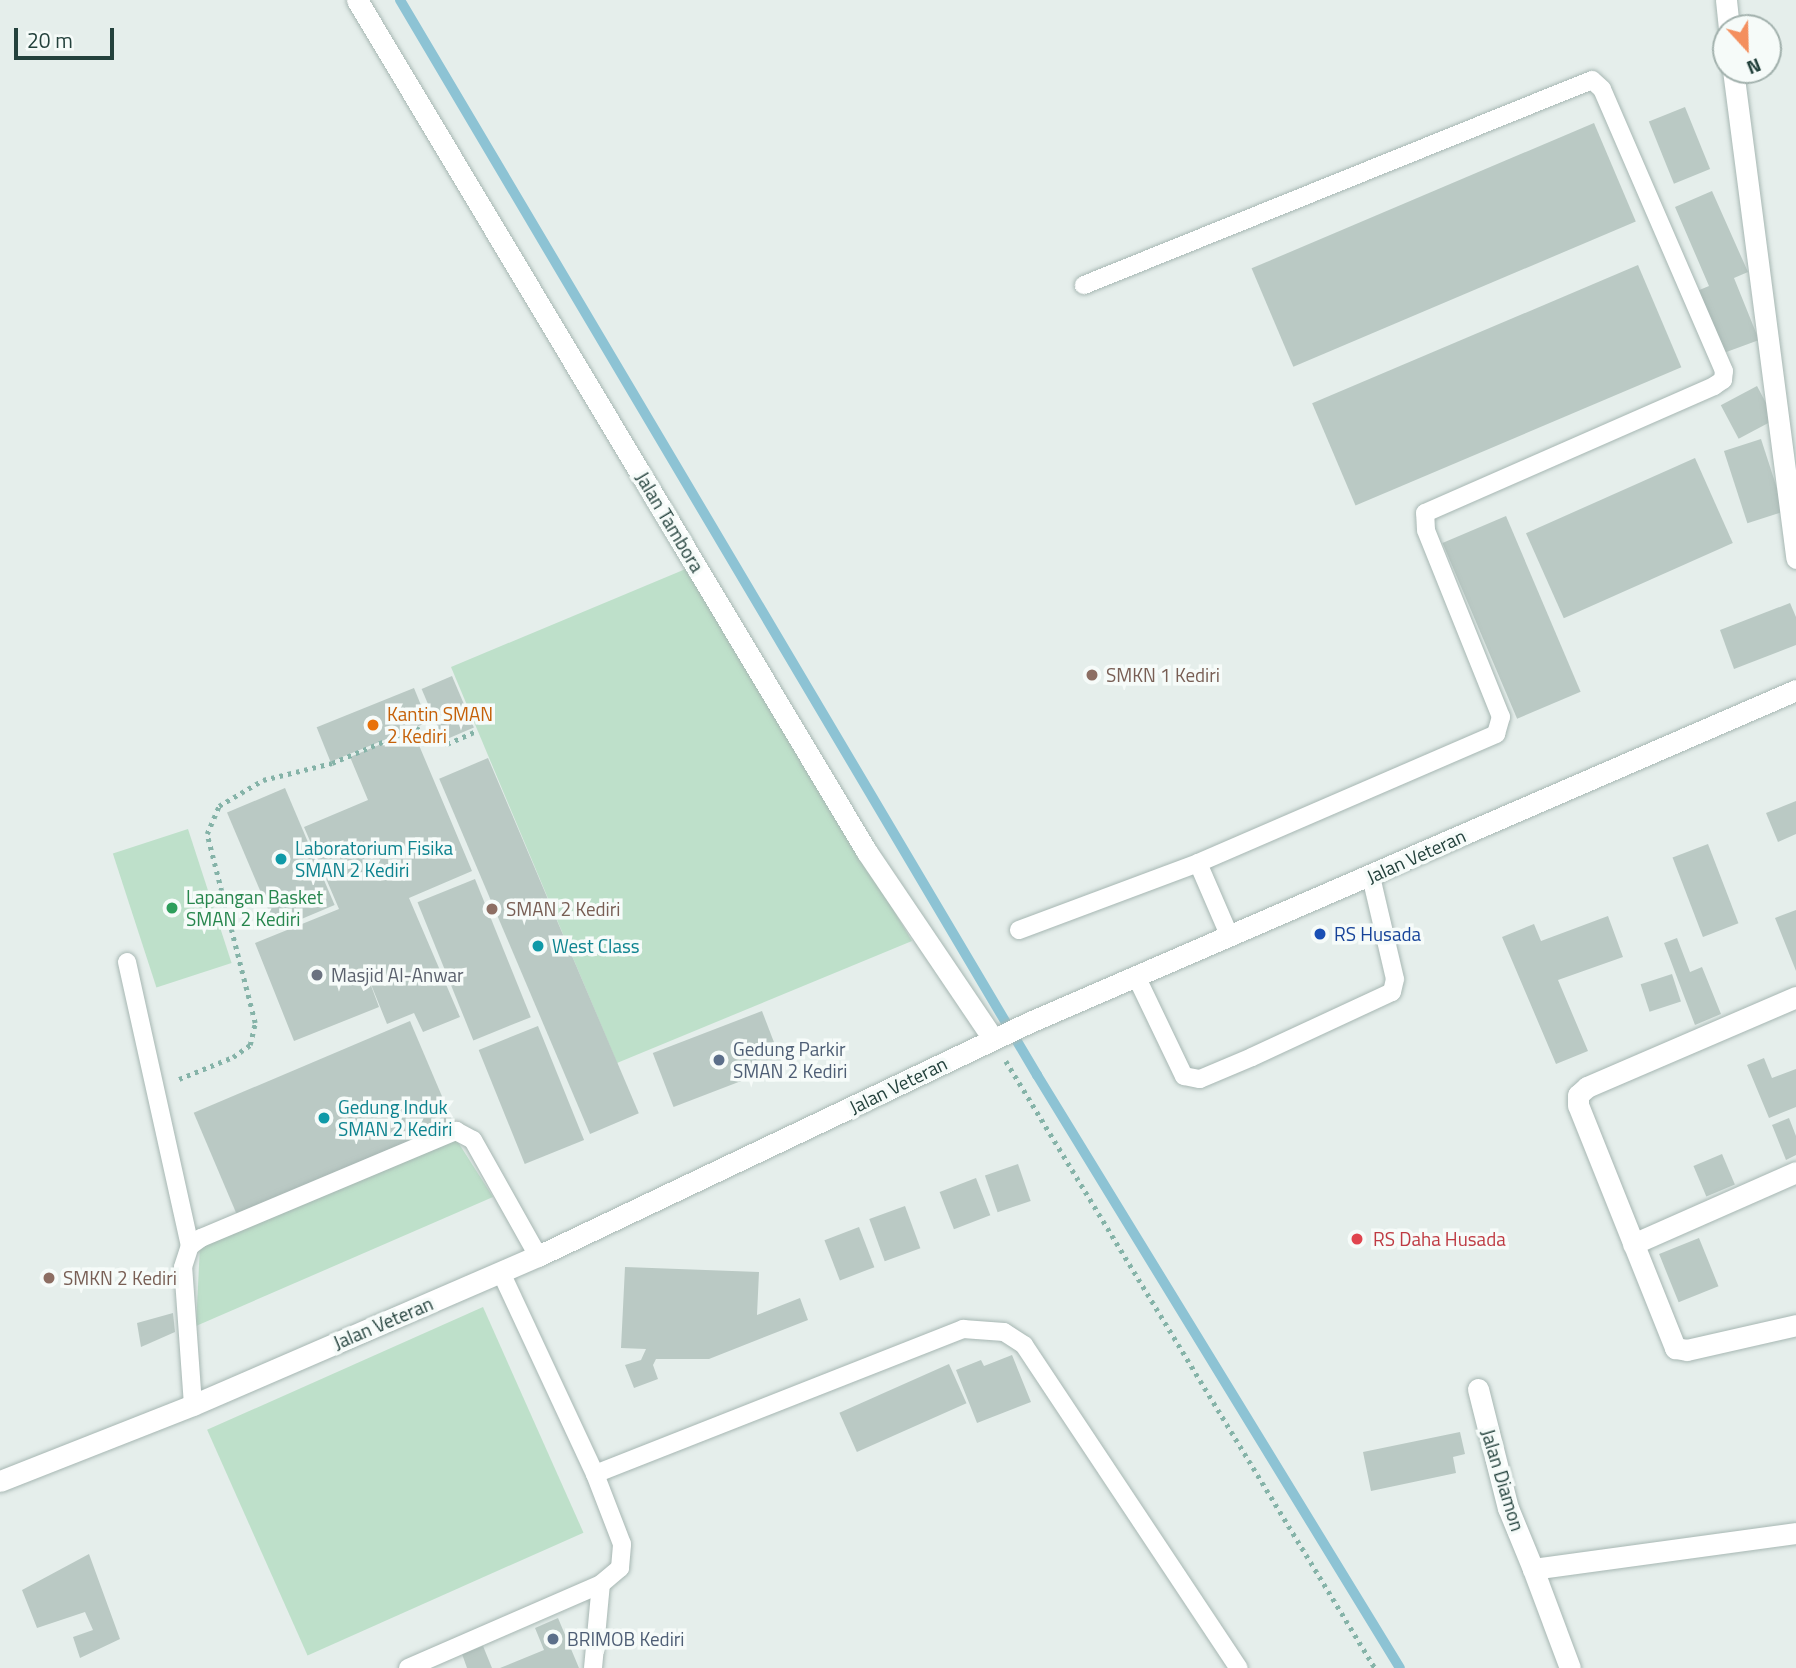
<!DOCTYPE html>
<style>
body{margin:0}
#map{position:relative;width:1796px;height:1668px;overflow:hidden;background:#e5eeeb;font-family:"Titillium Web",sans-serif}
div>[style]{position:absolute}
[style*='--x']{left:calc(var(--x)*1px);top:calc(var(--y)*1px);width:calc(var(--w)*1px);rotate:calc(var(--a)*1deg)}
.green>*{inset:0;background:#bee0ca;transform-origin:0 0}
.stream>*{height:10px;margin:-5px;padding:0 5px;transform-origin:5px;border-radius:5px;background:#8dc3d4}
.building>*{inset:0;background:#bac9c4;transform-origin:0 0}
.path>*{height:4.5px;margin-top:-2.25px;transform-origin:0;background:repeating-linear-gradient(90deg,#85b3a8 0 3.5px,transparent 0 8.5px)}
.roads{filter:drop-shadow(0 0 2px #a7b7b3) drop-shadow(0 0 2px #a7b7b3)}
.lane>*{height:18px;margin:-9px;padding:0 9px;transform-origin:9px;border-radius:9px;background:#fff}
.street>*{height:21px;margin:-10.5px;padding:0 10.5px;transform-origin:10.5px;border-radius:10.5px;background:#fff}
.secondary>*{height:21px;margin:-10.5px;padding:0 10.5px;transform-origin:10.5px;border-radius:10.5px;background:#fff}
.dots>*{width:19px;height:19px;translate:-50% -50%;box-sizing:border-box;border:4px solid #f6fbf9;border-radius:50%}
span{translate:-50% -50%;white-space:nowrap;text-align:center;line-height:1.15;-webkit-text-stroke:7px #f6fbf9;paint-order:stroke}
.street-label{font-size:19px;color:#23413c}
.education-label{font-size:19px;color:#785e54}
.left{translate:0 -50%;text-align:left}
.food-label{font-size:19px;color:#c56008}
.culture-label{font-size:19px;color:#0d838f}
.leisure-label{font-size:19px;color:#27864d}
.transit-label{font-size:19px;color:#164399}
.worship-label{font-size:19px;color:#5b616d}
.service-label{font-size:19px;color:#4e5e75}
.health-label{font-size:19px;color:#be3a42}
.north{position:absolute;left:1712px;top:14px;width:70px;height:70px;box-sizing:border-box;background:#f6fbf9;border:2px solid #a2b1ad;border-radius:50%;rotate:158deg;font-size:19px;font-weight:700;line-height:28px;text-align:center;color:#23413c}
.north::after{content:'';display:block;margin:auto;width:24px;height:32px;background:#f48f5e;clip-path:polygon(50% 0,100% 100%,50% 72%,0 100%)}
.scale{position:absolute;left:14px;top:28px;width:100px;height:32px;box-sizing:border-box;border:4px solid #23413c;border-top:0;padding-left:9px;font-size:21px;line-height:24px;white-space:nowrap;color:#23413c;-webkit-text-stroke:5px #f6fbf9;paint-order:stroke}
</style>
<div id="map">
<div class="green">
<i style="clip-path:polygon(688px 568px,912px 941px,617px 1063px,451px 667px)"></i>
<i style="left:188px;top:829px;width:141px;height:79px;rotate:72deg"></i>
<i style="clip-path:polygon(456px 1139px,493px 1197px,196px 1326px,200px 1246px)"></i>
<i style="left:483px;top:1307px;width:247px;height:302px;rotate:66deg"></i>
</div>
<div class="stream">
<i style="--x:400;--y:0;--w:1250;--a:59.35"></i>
<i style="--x:1037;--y:1075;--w:695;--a:58.53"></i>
</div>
<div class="building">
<i style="left:1685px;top:107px;width:67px;height:39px;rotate:68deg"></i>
<i style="left:1594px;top:123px;width:107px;height:372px;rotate:67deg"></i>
<i style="clip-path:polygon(1712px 191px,1748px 272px,1734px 278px,1759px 340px,1721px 354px,1697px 291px,1709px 286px,1675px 207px)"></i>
<i style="left:1638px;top:265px;width:111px;height:354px;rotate:67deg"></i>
<i style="left:1757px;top:386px;width:38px;height:41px;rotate:62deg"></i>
<i style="left:1761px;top:439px;width:76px;height:39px;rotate:72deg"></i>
<i style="left:1695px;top:458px;width:93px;height:185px;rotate:66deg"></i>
<i style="left:1506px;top:516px;width:191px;height:69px;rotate:67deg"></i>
<i style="clip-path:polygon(1790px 603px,1796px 617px,1796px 645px,1734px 669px,1720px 630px)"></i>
<i style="left:452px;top:676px;width:56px;height:33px;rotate:67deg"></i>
<i style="left:414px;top:688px;width:37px;height:105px;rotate:68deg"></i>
<i style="clip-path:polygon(413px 731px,472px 871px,409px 898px,460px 1017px,423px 1032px,414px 1013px,387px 1024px,366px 972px,379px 1007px,294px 1041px,255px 943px,339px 909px,304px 827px,368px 800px,350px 757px)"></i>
<i style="left:488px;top:758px;width:386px;height:53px;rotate:67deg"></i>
<i style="left:285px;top:788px;width:127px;height:63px;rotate:67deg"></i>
<i style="clip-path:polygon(1796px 801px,1796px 834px,1778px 842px,1766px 813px)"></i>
<i style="left:1708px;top:844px;width:85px;height:38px;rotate:69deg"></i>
<i style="left:475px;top:879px;width:149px;height:62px;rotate:68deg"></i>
<i style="clip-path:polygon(1796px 910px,1796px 971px,1775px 918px)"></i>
<i style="clip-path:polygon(1608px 916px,1623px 957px,1558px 980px,1588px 1051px,1556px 1064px,1502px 937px,1534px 924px,1541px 941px)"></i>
<i style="clip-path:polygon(1677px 938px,1690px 972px,1702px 967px,1721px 1014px,1695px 1025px,1664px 943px)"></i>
<i style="left:1672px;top:974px;width:29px;height:33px;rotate:72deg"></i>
<i style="left:762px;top:1011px;width:58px;height:117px;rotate:69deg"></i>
<i style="left:410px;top:1021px;width:112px;height:235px;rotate:67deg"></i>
<i style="left:538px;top:1026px;width:123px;height:64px;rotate:68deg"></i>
<i style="clip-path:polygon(1764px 1058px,1772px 1078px,1796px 1069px,1796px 1107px,1769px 1118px,1747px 1065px)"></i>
<i style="clip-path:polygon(1789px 1118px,1796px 1136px,1796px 1155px,1786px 1160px,1772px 1125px)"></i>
<i style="left:1722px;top:1154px;width:33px;height:31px;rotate:67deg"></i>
<i style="left:1018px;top:1164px;width:39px;height:35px;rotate:71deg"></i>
<i style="left:976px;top:1178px;width:40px;height:39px;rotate:69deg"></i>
<i style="left:905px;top:1206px;width:45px;height:38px;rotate:70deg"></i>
<i style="left:859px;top:1227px;width:43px;height:37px;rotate:69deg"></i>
<i style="left:1699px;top:1238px;width:52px;height:43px;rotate:68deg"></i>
<i style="clip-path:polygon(625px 1267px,759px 1272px,757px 1315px,800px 1298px,808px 1320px,709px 1359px,656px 1359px,653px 1365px,658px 1379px,634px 1388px,625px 1365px,641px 1360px,646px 1349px,621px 1348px)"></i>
<i style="clip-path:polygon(173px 1313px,175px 1332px,141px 1347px,137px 1323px)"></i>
<i style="clip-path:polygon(1012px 1355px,1031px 1402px,977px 1423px,956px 1370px,981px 1360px,984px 1366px)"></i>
<i style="left:949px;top:1364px;width:43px;height:120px;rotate:66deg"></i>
<i style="clip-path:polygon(1460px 1432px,1465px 1454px,1453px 1457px,1456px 1473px,1371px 1491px,1363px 1452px)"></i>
<i style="clip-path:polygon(89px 1554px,120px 1639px,80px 1658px,73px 1637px,93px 1630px,85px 1612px,37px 1628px,22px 1590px)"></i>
<i style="clip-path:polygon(558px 1618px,579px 1668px,500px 1668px,544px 1650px,535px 1628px)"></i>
<i style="clip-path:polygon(483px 1646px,492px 1668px,467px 1668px,462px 1654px)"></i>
</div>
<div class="path">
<i style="--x:1006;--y:1061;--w:710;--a:58.7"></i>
<i style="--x:179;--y:1079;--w:58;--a:-22.2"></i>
<i style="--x:233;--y:1057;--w:21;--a:-35"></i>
<i style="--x:250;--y:1045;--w:23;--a:-77"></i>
<i style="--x:255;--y:1023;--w:195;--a:-104.3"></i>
<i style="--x:207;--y:834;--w:30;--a:-67"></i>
<i style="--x:219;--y:806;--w:51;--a:-30.6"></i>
<i style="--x:263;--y:780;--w:71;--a:-13.8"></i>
<i style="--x:332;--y:763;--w:91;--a:-22.6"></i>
<i style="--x:416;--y:728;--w:35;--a:27"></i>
<i style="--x:447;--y:744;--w:32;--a:-24"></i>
</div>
<div class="roads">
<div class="lane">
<i style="--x:1198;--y:863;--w:81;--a:66.6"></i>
<i style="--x:1019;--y:930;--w:191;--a:-20.5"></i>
<i style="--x:1198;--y:863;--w:325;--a:-23.4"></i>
<i style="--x:1496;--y:734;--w:18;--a:-74"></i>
<i style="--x:1501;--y:717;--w:201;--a:-111.9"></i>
<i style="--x:1426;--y:530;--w:17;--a:-93"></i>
<i style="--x:1425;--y:513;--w:316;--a:-23.7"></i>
<i style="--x:1714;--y:386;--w:11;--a:-34"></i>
<i style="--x:1723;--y:380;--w:9;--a:-84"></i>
<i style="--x:1724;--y:371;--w:307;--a:-113.4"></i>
<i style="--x:1602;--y:89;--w:13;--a:-138"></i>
<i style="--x:1592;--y:80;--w:548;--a:158.02"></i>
<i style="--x:127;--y:962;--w:291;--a:77.5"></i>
<i style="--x:1136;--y:976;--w:111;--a:64.4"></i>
<i style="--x:1184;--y:1076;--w:16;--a:11"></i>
<i style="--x:1200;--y:1079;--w:56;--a:-22.9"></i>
<i style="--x:1252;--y:1057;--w:154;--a:-24.9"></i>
<i style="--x:1392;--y:992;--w:13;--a:-77"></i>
<i style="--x:1395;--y:979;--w:105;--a:-103.2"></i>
<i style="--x:193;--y:1405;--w:138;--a:-94.1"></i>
<i style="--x:183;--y:1267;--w:22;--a:-72"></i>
<i style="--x:190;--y:1246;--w:14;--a:-36"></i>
<i style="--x:201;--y:1238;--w:277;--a:-22.8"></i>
<i style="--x:456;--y:1131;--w:19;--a:28"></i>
<i style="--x:473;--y:1140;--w:133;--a:60.7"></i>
<i style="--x:595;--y:1474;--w:396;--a:-21.5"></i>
<i style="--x:963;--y:1329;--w:41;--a:4.2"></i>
<i style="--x:1004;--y:1332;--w:24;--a:33"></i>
<i style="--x:1024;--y:1345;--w:388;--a:56.4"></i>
<i style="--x:408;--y:1668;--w:210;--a:-23.5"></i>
<i style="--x:601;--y:1584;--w:25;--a:-40"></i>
<i style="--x:620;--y:1568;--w:24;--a:-85"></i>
<i style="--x:622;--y:1544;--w:75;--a:-111.1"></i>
<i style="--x:595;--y:1474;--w:223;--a:-115"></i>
<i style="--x:593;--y:1668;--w:84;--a:-84.6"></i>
</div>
<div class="street">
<i style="--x:357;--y:0;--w:993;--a:59.1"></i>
<i style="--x:867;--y:852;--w:225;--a:56"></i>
<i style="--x:1726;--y:0;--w:28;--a:84"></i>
<i style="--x:1733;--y:70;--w:492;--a:82.6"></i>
<i style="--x:1796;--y:997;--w:228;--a:156.7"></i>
<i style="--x:1587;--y:1087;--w:12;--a:138"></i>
<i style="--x:1578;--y:1095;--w:10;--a:90"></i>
<i style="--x:1578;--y:1105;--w:262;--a:68.2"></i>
<i style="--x:1675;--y:1348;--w:12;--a:9"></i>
<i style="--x:1687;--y:1350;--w:112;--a:-12.9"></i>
<i style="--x:1633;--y:1244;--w:178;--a:-23.8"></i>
<i style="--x:1478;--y:1389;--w:123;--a:75.9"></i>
<i style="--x:1508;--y:1508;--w:66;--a:67.7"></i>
<i style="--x:1570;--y:1668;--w:106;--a:-110.5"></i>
<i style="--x:1533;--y:1569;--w:265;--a:-7.8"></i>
</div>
<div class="secondary">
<i style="--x:0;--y:1481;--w:207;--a:-21.5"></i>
<i style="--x:193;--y:1405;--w:376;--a:-23.4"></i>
<i style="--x:538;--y:1256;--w:545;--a:-25.44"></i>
<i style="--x:1030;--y:1022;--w:835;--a:-23.43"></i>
</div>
</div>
<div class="dots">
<i style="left:1092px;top:675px;background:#8d6e63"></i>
<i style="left:373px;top:725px;background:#e8710a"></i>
<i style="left:281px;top:859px;background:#0f9aa8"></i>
<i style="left:172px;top:908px;background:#2e9e5b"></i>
<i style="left:492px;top:909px;background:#8d6e63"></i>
<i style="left:1320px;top:934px;background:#1a4fb4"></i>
<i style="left:538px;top:946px;background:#0f9aa8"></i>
<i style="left:317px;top:975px;background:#6b7280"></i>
<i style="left:719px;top:1060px;background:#5c6f8a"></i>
<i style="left:324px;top:1118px;background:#0f9aa8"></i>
<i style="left:1357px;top:1239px;background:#e0444e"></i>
<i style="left:49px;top:1278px;background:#8d6e63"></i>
<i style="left:553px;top:1639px;background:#5c6f8a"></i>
</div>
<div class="street-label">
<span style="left:670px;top:522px;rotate:59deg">Jalan Tambora</span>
<span style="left:1416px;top:856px;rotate:-24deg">Jalan Veteran</span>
<span style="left:898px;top:1085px;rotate:-26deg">Jalan Veteran</span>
<span style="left:383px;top:1323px;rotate:-23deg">Jalan Veteran</span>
<span style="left:1503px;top:1480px;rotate:73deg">Jalan Diamon</span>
</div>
<div class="education-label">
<span class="left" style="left:1106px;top:675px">SMKN 1 Kediri</span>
<span class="left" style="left:506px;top:909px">SMAN 2 Kediri</span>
<span class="left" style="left:63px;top:1278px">SMKN 2 Kediri</span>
</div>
<div class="food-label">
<span class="left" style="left:387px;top:725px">Kantin SMAN<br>2 Kediri</span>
</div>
<div class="culture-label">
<span class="left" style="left:295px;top:859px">Laboratorium Fisika<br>SMAN 2 Kediri</span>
<span class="left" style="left:552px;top:946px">West Class</span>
<span class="left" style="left:338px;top:1118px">Gedung Induk<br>SMAN 2 Kediri</span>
</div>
<div class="leisure-label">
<span class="left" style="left:186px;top:908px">Lapangan Basket<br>SMAN 2 Kediri</span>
</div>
<div class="transit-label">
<span class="left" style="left:1334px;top:934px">RS Husada</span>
</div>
<div class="worship-label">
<span class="left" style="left:331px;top:975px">Masjid Al-Anwar</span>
</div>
<div class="service-label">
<span class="left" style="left:733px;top:1060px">Gedung Parkir<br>SMAN 2 Kediri</span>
<span class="left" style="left:567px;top:1639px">BRIMOB Kediri</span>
</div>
<div class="health-label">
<span class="left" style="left:1373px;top:1239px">RS Daha Husada</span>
</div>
<div class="north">N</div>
<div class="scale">20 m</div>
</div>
